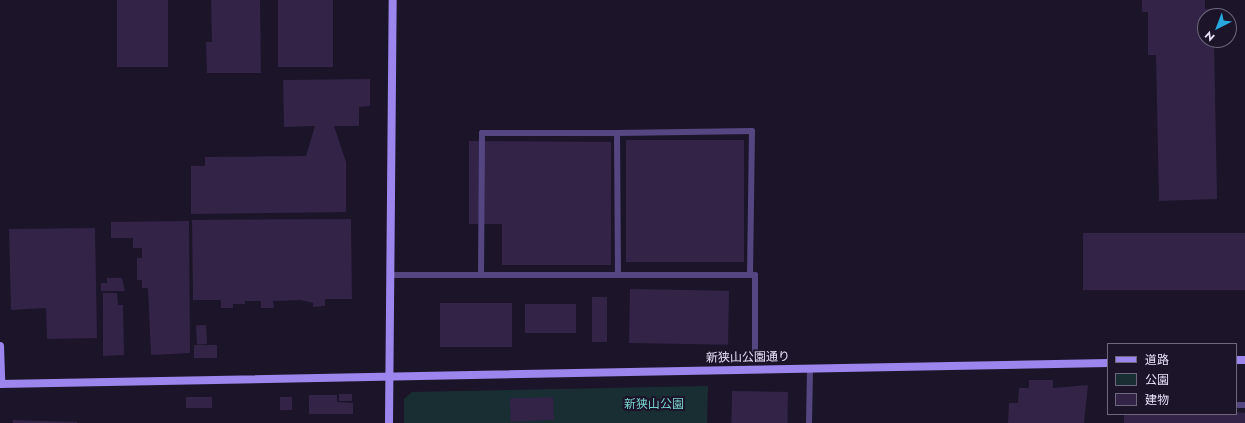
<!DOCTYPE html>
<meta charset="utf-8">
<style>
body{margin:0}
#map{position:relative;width:1245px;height:423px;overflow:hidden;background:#1c1529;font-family:Jost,"Noto Sans JP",sans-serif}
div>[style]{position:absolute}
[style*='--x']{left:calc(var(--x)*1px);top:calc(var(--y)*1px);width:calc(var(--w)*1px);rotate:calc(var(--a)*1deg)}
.green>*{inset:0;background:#192e32}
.building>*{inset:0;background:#322347;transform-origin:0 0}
.lane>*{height:6px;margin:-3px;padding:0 3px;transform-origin:3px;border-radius:3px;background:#554681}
.secondary>*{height:8px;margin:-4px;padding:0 4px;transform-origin:4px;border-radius:4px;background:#9d85ee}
span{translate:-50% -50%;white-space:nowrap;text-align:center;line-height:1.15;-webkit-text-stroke:4px #1c1529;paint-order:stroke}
.street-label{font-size:12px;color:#e9e1fb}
.park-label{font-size:12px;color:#76d2ce}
.legend{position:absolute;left:1107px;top:343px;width:130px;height:72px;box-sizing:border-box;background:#1c1529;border:1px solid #6e677d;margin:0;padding:5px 7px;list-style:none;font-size:12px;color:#e9e1fb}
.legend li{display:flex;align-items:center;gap:8px;height:20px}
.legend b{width:20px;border:1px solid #6e677d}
.north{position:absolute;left:1197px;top:8px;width:40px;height:40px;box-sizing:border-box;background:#1c1529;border:1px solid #6e677d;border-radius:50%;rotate:222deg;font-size:11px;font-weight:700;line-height:16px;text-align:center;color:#e9e1fb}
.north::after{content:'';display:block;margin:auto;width:14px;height:18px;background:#27a9e0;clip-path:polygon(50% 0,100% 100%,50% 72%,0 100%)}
</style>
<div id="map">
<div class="green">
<i style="clip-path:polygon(708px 386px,707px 423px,404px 423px,404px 399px,412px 392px)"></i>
</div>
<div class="building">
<i style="left:117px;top:0;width:51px;height:67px"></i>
<i style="clip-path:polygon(211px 0,260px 0,261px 73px,207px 73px,206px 42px,212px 42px)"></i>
<i style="left:278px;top:0;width:55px;height:67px"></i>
<i style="clip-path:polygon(1142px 0,1205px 0,1205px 9px,1213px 9px,1213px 16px,1205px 16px,1205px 40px,1214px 40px,1217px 199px,1159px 201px,1156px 55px,1148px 55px,1148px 12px,1142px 12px)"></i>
<i style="clip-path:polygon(370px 79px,370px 106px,359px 107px,359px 126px,334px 126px,346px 162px,346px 212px,191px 214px,191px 166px,205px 166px,205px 157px,306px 156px,315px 126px,284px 127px,283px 80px)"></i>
<i style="left:626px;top:140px;width:118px;height:122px"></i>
<i style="clip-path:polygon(469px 141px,611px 142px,611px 265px,502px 265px,502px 224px,469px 224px)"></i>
<i style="clip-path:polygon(351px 219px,352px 299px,325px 299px,325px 306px,313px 307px,313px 303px,301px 300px,273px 301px,274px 308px,261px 308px,261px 301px,245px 301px,245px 304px,233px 304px,233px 308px,221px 308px,221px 300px,193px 300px,192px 220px)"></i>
<i style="clip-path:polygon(189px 221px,190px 353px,151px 355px,148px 288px,142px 288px,142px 280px,137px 280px,137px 258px,142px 258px,142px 248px,133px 248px,133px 238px,111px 238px,111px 222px)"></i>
<i style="clip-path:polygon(95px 228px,97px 338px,47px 339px,46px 308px,11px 310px,9px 229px)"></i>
<i style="left:1245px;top:233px;width:57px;height:162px;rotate:90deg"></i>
<i style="clip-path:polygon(107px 278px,122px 278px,125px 291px,101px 291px,101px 283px,107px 283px)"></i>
<i style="left:630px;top:289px;width:99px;height:54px;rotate:1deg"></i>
<i style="clip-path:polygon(103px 293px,117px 293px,118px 305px,123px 305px,124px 355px,103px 356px)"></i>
<i style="left:592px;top:297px;width:15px;height:45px"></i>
<i style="left:440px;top:303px;width:72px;height:44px"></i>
<i style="left:576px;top:304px;width:29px;height:51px;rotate:90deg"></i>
<i style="left:206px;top:325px;width:19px;height:10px;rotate:87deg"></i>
<i style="left:194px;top:345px;width:23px;height:13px"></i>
<i style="clip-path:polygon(1029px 380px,1053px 380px,1053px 388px,1088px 385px,1084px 423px,1008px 423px,1009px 403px,1018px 403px,1019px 388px,1029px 388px)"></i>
<i style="left:732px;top:391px;width:56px;height:32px;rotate:1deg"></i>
<i style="left:339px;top:394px;width:13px;height:7px"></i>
<i style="clip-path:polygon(309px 395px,337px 395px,337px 402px,353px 403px,353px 414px,309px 414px)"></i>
<i style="left:186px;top:397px;width:26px;height:11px"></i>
<i style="left:292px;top:397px;width:13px;height:12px;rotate:90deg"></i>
<i style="left:553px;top:397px;width:23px;height:43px;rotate:88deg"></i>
<i style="clip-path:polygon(1236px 412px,1245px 413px,1245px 423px,1124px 423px,1124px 414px)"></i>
<i style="clip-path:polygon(13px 420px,77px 422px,77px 423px,13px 423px)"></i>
</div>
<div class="lane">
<i style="--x:617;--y:133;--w:135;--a:-0.8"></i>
<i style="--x:752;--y:131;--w:144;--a:90.8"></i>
<i style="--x:390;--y:275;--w:365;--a:0"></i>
<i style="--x:755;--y:275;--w:81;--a:90"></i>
<i style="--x:481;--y:275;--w:142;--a:-89.6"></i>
<i style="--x:482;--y:133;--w:135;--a:0"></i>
<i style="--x:617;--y:133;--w:142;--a:89.6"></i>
<i style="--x:1236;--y:405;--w:9;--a:0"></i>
<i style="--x:809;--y:423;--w:54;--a:-88.9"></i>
</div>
<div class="secondary">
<i style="--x:0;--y:346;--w:38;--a:88"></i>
<i style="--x:1236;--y:360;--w:9;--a:0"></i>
<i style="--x:0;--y:384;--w:1108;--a:-1.09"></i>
<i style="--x:389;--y:423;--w:423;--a:-89.5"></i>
</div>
<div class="street-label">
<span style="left:748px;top:358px;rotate:-1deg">新狭山公園通り</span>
</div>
<div class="park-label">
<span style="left:654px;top:405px">新狭山公園</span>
</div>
<ul class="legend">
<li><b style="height:5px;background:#9d85ee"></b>道路</li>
<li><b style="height:11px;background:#192e32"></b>公園</li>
<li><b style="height:11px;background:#322347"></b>建物</li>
</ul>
<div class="north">N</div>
</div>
